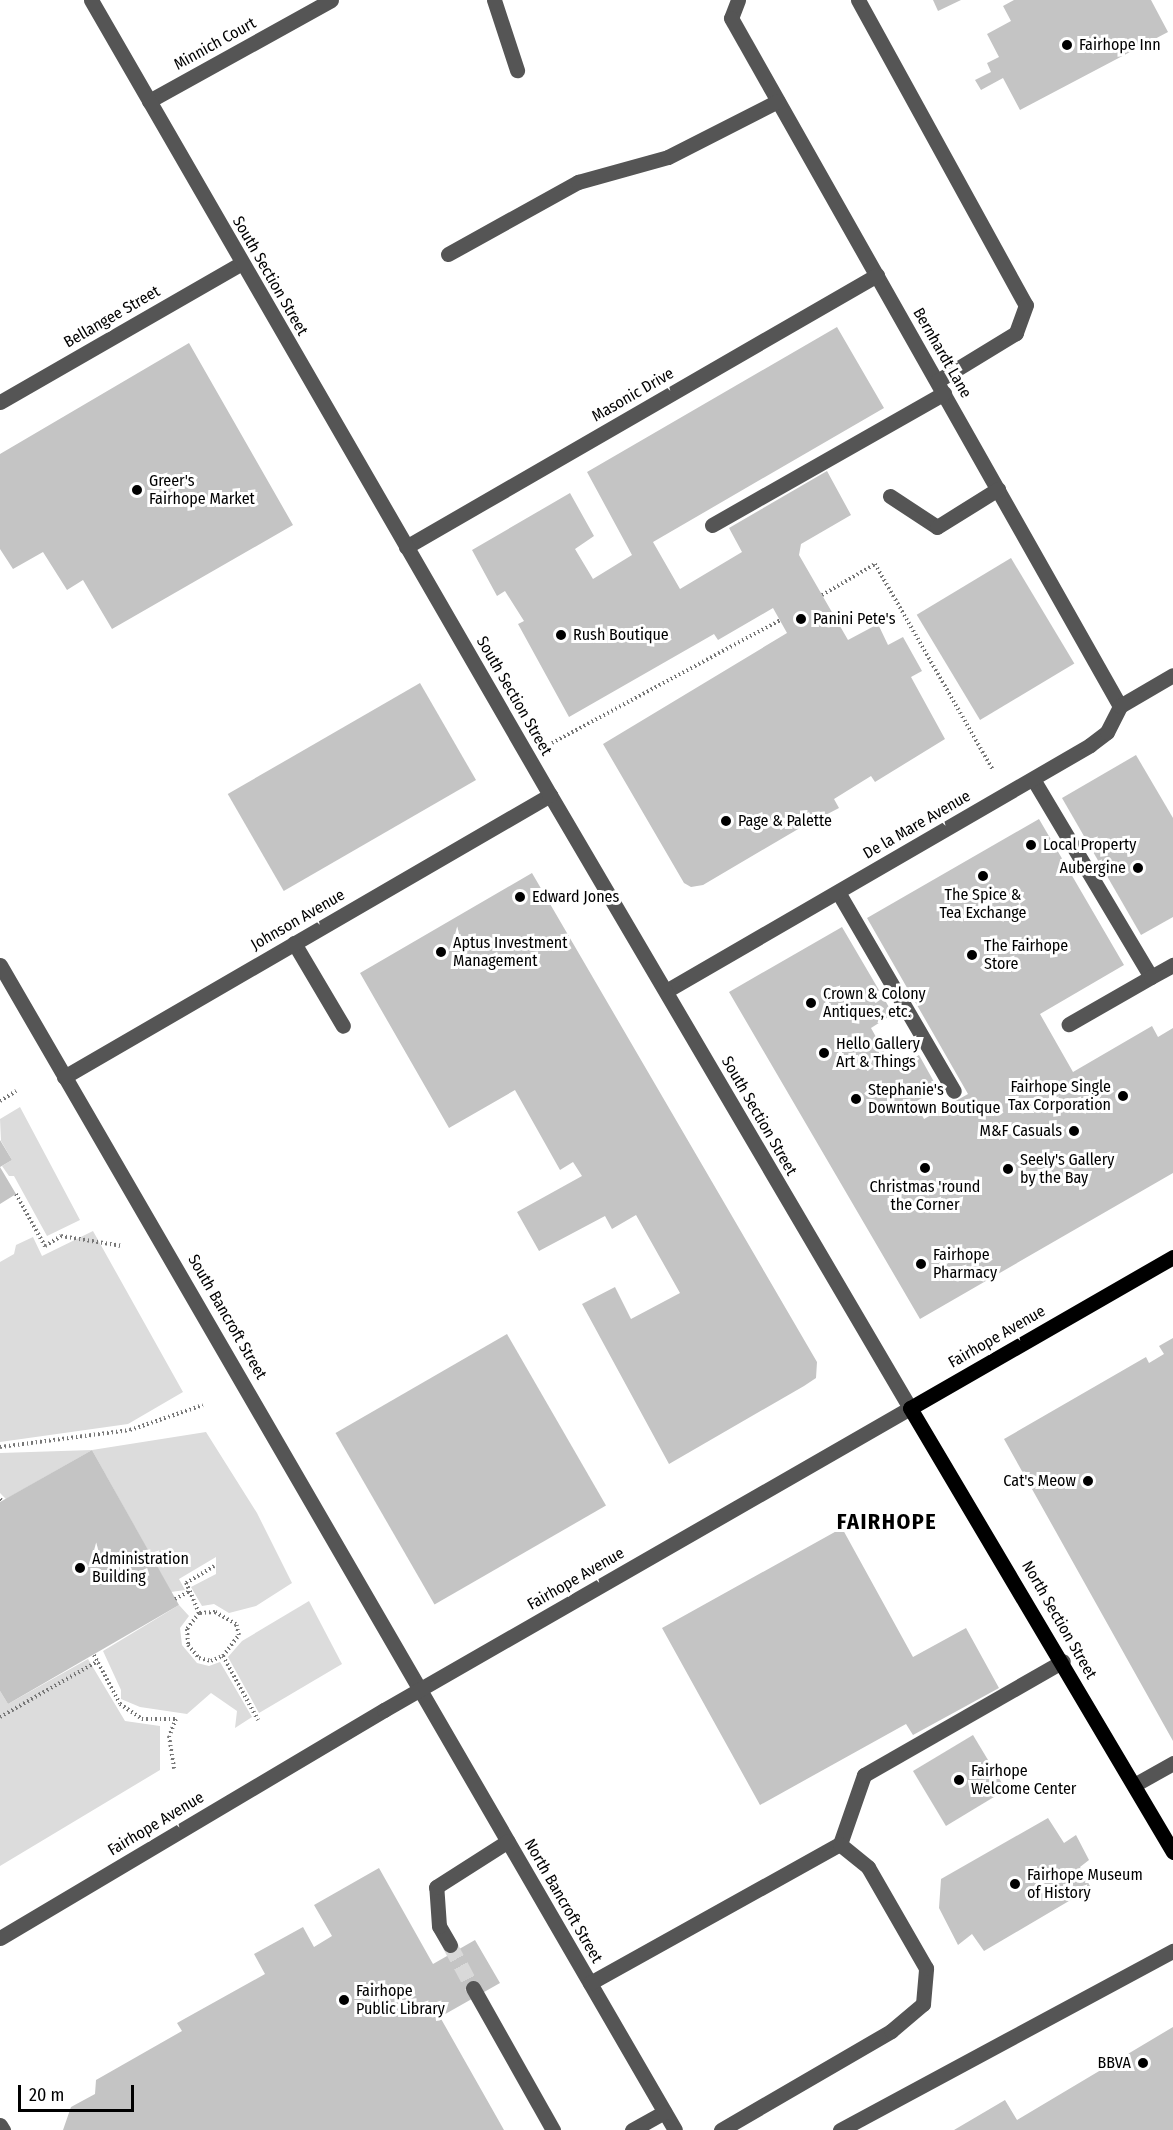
<!DOCTYPE html>
<style>
body{margin:0}
#map{position:relative;width:1173px;height:2130px;overflow:hidden;background:#fff;font-family:"Fira Sans Condensed",sans-serif}
div>[style]{position:absolute}
[style*='--x']{left:calc(var(--x)*1px);top:calc(var(--y)*1px);width:calc(var(--w)*1px);rotate:calc(var(--a)*1deg)}
.green>*{inset:0;background:#dcdcdc}
.building>*{inset:0;background:#c4c4c4;transform-origin:0 0}
.minor-tunnel>*{height:15px;margin-top:-7.5px;transform-origin:0;background:repeating-linear-gradient(90deg,#d9d9d9 0 15px,transparent 0 23px)}
.path>*{height:4px;margin-top:-2px;transform-origin:0;background:repeating-linear-gradient(90deg,#777 0 1.5px,transparent 0 4.5px)}
.minor>*{height:15px;margin:-7.5px;padding:0 7.5px;transform-origin:7.5px;border-radius:7.5px;background:#555}
.major>*{height:15px;margin:-7.5px;padding:0 7.5px;transform-origin:7.5px;border-radius:7.5px;background:#000}
.dots>*{width:16px;height:16px;translate:-50% -50%;box-sizing:border-box;border:3px solid #fff;border-radius:50%}
span{translate:-50% -50%;white-space:nowrap;text-align:center;line-height:1.15;-webkit-text-stroke:6px #fff;paint-order:stroke}
.street-label{font-size:16px;color:#000}
.poi-label{font-size:16px;color:#000}
.left{translate:0 -50%;text-align:left}
.right{translate:-100% -50%;text-align:right}
.district-label{font-size:22px;color:#000;font-weight:700;letter-spacing:1.5px}
.scale{position:absolute;left:18px;top:2085px;width:116px;height:27px;box-sizing:border-box;border:3px solid #000;border-top:0;padding-left:8px;font-size:18px;line-height:21px;white-space:nowrap;color:#000;-webkit-text-stroke:4px #fff;paint-order:stroke}
</style>
<div id="map">
<div class="green">
<i style="clip-path:polygon(20px 1107px,80px 1220px,47px 1236px,14px 1176px,9px 1176px,2px 1166px,12px 1160px,1px 1141px,0 1119px)"></i>
<i style="clip-path:polygon(93px 1231px,183px 1392px,128px 1424px,0 1442px,0 1262px,14px 1254px,16px 1245px,33px 1237px,42px 1256px)"></i>
<i style="clip-path:polygon(206px 1432px,257px 1513px,292px 1583px,256px 1606px,229px 1613px,214px 1604px,202px 1606px,191px 1587px,216px 1574px,216px 1557px,179px 1579px,185px 1590px,171px 1592px,92px 1450px,6px 1499px,0 1493px,0 1453px,92px 1450px)"></i>
<i style="clip-path:polygon(309px 1601px,342px 1664px,259px 1713px,228px 1657px,242px 1641px)"></i>
<i style="clip-path:polygon(179px 1605px,189px 1616px,180px 1628px,182px 1645px,197px 1663px,209px 1666px,220px 1662px,252px 1717px,235px 1728px,237px 1711px,211px 1693px,187px 1714px,140px 1707px,121px 1699px,121px 1690px,103px 1651px)"></i>
<i style="clip-path:polygon(88px 1659px,125px 1721px,160px 1726px,160px 1770px,0 1866px,0 1691px,8px 1704px)"></i>
</div>
<div class="building">
<i style="clip-path:polygon(933px 0,961px 0,938px 11px)"></i>
<i style="clip-path:polygon(1014px 0,1151px 0,1168px 32px,1020px 110px,1003px 78px,981px 90px,975px 80px,991px 72px,987px 63px,999px 57px,987px 34px,1011px 21px,1003px 6px)"></i>
<i style="clip-path:polygon(837px 327px,884px 408px,653px 542px,680px 589px,742px 552px,729px 528px,827px 471px,851px 515px,801px 544px,799px 555px,848px 640px,878px 624px,888px 645px,903px 637px,922px 671px,911px 677px,945px 739px,875px 782px,871px 776px,834px 799px,839px 808px,814px 821px,809px 812px,801px 817px,805px 825px,703px 885px,691px 887px,684px 883px,603px 744px,787px 633px,773px 608px,718px 640px,714px 634px,569px 717px,518px 624px,524px 621px,505px 591px,497px 596px,472px 550px,570px 493px,594px 536px,575px 549px,593px 579px,632px 555px,587px 472px)"></i>
<i style="clip-path:polygon(189px 343px,293px 525px,112px 629px,83px 580px,67px 590px,43px 552px,13px 569px,0 549px,0 454px)"></i>
<i style="left:1011px;top:558px;width:123px;height:110px;rotate:59deg"></i>
<i style="left:420px;top:683px;width:112px;height:222px;rotate:60deg"></i>
<i style="clip-path:polygon(1136px 755px,1173px 818px,1173px 917px,1141px 935px,1062px 798px)"></i>
<i style="clip-path:polygon(1039px 819px,1124px 965px,1040px 1014px,1073px 1072px,1152px 1026px,1158px 1037px,1173px 1028px,1173px 1173px,920px 1319px,729px 992px,842px 927px,893px 1014px,871px 1028px,894px 1069px,919px 1055px,938px 1089px,915px 1102px,924px 1119px,968px 1094px,867px 918px)"></i>
<i style="clip-path:polygon(532px 873px,817px 1362px,816px 1378px,804px 1386px,669px 1464px,582px 1304px,615px 1287px,631px 1319px,680px 1293px,636px 1215px,612px 1229px,605px 1216px,539px 1251px,517px 1212px,582px 1176px,573px 1162px,560px 1170px,515px 1090px,449px 1128px,360px 973px)"></i>
<i style="clip-path:polygon(0 1140px,12px 1160px,0 1167px,16px 1194px,0 1204px)"></i>
<i style="left:507px;top:1334px;width:198px;height:198px;rotate:60deg"></i>
<i style="clip-path:polygon(1173px 1338px,1173px 1741px,1004px 1439px,1146px 1357px,1149px 1363px,1164px 1354px,1159px 1346px)"></i>
<i style="clip-path:polygon(92px 1450px,179px 1605px,8px 1704px,0 1691px,0 1502px)"></i>
<i style="clip-path:polygon(842px 1528px,913px 1657px,966px 1628px,999px 1688px,913px 1735px,906px 1724px,760px 1805px,662px 1628px)"></i>
<i style="left:973px;top:1735px;width:64px;height:70px;rotate:59deg"></i>
<i style="clip-path:polygon(1048px 1818px,1064px 1843px,1076px 1835px,1089px 1860px,1080px 1867px,1091px 1888px,984px 1951px,972px 1934px,958px 1945px,939px 1908px,941px 1879px)"></i>
<i style="clip-path:polygon(379px 1868px,433px 1964px,475px 1940px,500px 1983px,440px 2017px,504px 2130px,63px 2130px,71px 2107px,95px 2094px,96px 2080px,182px 2031px,177px 2023px,265px 1974px,254px 1954px,303px 1927px,314px 1947px,332px 1936px,314px 1905px)"></i>
<i style="clip-path:polygon(1173px 2027px,1173px 2130px,954px 2130px,1005px 2100px,1017px 2120px)"></i>
</div>
<div class="minor-tunnel">
<i style="--x:450;--y:1945;--w:49;--a:61.9"></i>
</div>
<div class="path">
<i style="--x:822;--y:595;--w:61;--a:-30.3"></i>
<i style="--x:875;--y:564;--w:237;--a:60.2"></i>
<i style="--x:552;--y:743;--w:259;--a:-28.3"></i>
<i style="--x:0;--y:1101;--w:19;--a:-32"></i>
<i style="--x:16;--y:1194;--w:60;--a:60.9"></i>
<i style="--x:45;--y:1246;--w:19;--a:-32"></i>
<i style="--x:61;--y:1236;--w:62;--a:9.3"></i>
<i style="--x:0;--y:1447;--w:131;--a:-7.5"></i>
<i style="--x:130;--y:1430;--w:77;--a:-18.9"></i>
<i style="--x:0;--y:1499;--w:3;--a:45"></i>
<i style="--x:175;--y:1599;--w:17;--a:-28"></i>
<i style="--x:199;--y:1613;--w:33;--a:-113"></i>
<i style="--x:186;--y:1583;--w:33;--a:-31"></i>
<i style="--x:94;--y:1655;--w:55;--a:62"></i>
<i style="--x:120;--y:1704;--w:27;--a:34"></i>
<i style="--x:142;--y:1719;--w:34;--a:0"></i>
<i style="--x:176;--y:1719;--w:18;--a:112"></i>
<i style="--x:169;--y:1736;--w:33;--a:81"></i>
<i style="--x:223;--y:1656;--w:26;--a:-53"></i>
<i style="--x:239;--y:1635;--w:11;--a:-105"></i>
<i style="--x:236;--y:1624;--w:24;--a:-150"></i>
<i style="--x:215;--y:1612;--w:16;--a:176"></i>
<i style="--x:199;--y:1613;--w:20;--a:127"></i>
<i style="--x:187;--y:1629;--w:16;--a:86"></i>
<i style="--x:188;--y:1645;--w:17;--a:50"></i>
<i style="--x:199;--y:1658;--w:12;--a:14"></i>
<i style="--x:211;--y:1661;--w:13;--a:-23"></i>
<i style="--x:223;--y:1656;--w:73;--a:61.3"></i>
<i style="--x:0;--y:1717;--w:113;--a:-29.7"></i>
</div>
<div class="minor">
<i style="--x:494;--y:0;--w:74;--a:71.8"></i>
<i style="--x:738;--y:0;--w:19;--a:111"></i>
<i style="--x:731;--y:18;--w:790;--a:60.52"></i>
<i style="--x:858;--y:0;--w:348;--a:61.2"></i>
<i style="--x:1026;--y:305;--w:30;--a:110"></i>
<i style="--x:1016;--y:333;--w:92;--a:148.7"></i>
<i style="--x:149;--y:101;--w:208;--a:-29"></i>
<i style="--x:448;--y:254;--w:149;--a:-29"></i>
<i style="--x:578;--y:182;--w:93;--a:-15.5"></i>
<i style="--x:668;--y:157;--w:123;--a:-27"></i>
<i style="--x:0;--y:402;--w:279;--a:-29.9"></i>
<i style="--x:890;--y:496;--w:56;--a:33.4"></i>
<i style="--x:937;--y:527;--w:72;--a:-31.9"></i>
<i style="--x:712;--y:525;--w:267;--a:-29.6"></i>
<i style="--x:406;--y:547;--w:544;--a:-30.01"></i>
<i style="--x:1033;--y:779;--w:230;--a:59.2"></i>
<i style="--x:1151;--y:977;--w:95;--a:150.2"></i>
<i style="--x:838;--y:892;--w:230;--a:59.8"></i>
<i style="--x:294;--y:943;--w:96;--a:59.4"></i>
<i style="--x:0;--y:965;--w:1346;--a:59.91"></i>
<i style="--x:1151;--y:977;--w:25;--a:-29"></i>
<i style="--x:666;--y:991;--w:490;--a:-30.1"></i>
<i style="--x:1090;--y:745;--w:21;--a:-37"></i>
<i style="--x:1107;--y:732;--w:29;--a:-63"></i>
<i style="--x:1120;--y:706;--w:61;--a:-30.3"></i>
<i style="--x:64;--y:1077;--w:562;--a:-30.12"></i>
<i style="--x:1134;--y:1785;--w:45;--a:-29.4"></i>
<i style="--x:0;--y:1938;--w:447;--a:-30.7"></i>
<i style="--x:384;--y:1710;--w:607;--a:-29.86"></i>
<i style="--x:910;--y:1408;--w:711;--a:-120.42"></i>
<i style="--x:550;--y:795;--w:918;--a:-120"></i>
<i style="--x:450;--y:1945;--w:22;--a:-120"></i>
<i style="--x:439;--y:1926;--w:39;--a:-94"></i>
<i style="--x:436;--y:1887;--w:85;--a:-32.6"></i>
<i style="--x:590;--y:1983;--w:286;--a:-29.1"></i>
<i style="--x:840;--y:1844;--w:73;--a:-70.8"></i>
<i style="--x:864;--y:1775;--w:229;--a:-29.8"></i>
<i style="--x:473;--y:1988;--w:163;--a:60.6"></i>
<i style="--x:0;--y:2125;--w:6;--a:59"></i>
<i style="--x:632;--y:2130;--w:37;--a:-29"></i>
<i style="--x:721;--y:2130;--w:197;--a:-30.2"></i>
<i style="--x:891;--y:2031;--w:42;--a:-40.2"></i>
<i style="--x:923;--y:2004;--w:36;--a:-85"></i>
<i style="--x:926;--y:1968;--w:116;--a:-119.9"></i>
<i style="--x:868;--y:1867;--w:36;--a:-141"></i>
<i style="--x:840;--y:2130;--w:378;--a:-28.3"></i>
</div>
<div class="major">
<i style="--x:1173;--y:1257;--w:303;--a:150.1"></i>
<i style="--x:910;--y:1408;--w:516;--a:59.36"></i>
</div>
<div class="dots">
<i style="left:1067px;top:45px;background:#000"></i>
<i style="left:137px;top:490px;background:#000"></i>
<i style="left:801px;top:619px;background:#000"></i>
<i style="left:561px;top:635px;background:#000"></i>
<i style="left:726px;top:821px;background:#000"></i>
<i style="left:1031px;top:845px;background:#000"></i>
<i style="left:1138px;top:868px;background:#000"></i>
<i style="left:983px;top:876px;background:#000"></i>
<i style="left:520px;top:897px;background:#000"></i>
<i style="left:441px;top:952px;background:#000"></i>
<i style="left:972px;top:955px;background:#000"></i>
<i style="left:811px;top:1003px;background:#000"></i>
<i style="left:824px;top:1053px;background:#000"></i>
<i style="left:1123px;top:1096px;background:#000"></i>
<i style="left:856px;top:1099px;background:#000"></i>
<i style="left:1074px;top:1131px;background:#000"></i>
<i style="left:925px;top:1168px;background:#000"></i>
<i style="left:1008px;top:1169px;background:#000"></i>
<i style="left:921px;top:1264px;background:#000"></i>
<i style="left:1088px;top:1481px;background:#000"></i>
<i style="left:80px;top:1568px;background:#000"></i>
<i style="left:959px;top:1780px;background:#000"></i>
<i style="left:1015px;top:1884px;background:#000"></i>
<i style="left:344px;top:2000px;background:#000"></i>
<i style="left:1143px;top:2063px;background:#000"></i>
</div>
<div class="street-label">
<span style="left:215px;top:44px;rotate:-29deg">Minnich Court</span>
<span style="left:270px;top:276px;rotate:60deg">South Section Street</span>
<span style="left:112px;top:317px;rotate:-30deg">Bellangee Street</span>
<span style="left:942px;top:353px;rotate:60deg">Bernhardt Lane</span>
<span style="left:633px;top:395px;rotate:-30deg">Masonic Drive</span>
<span style="left:514px;top:696px;rotate:60deg">South Section Street</span>
<span style="left:917px;top:825px;rotate:-30deg">De la Mare Avenue</span>
<span style="left:298px;top:920px;rotate:-30deg">Johnson Avenue</span>
<span style="left:759px;top:1116px;rotate:60deg">South Section Street</span>
<span style="left:227px;top:1317px;rotate:60deg">South Bancroft Street</span>
<span style="left:997px;top:1337px;rotate:-30deg">Fairhope Avenue</span>
<span style="left:576px;top:1579px;rotate:-30deg">Fairhope Avenue</span>
<span style="left:1059px;top:1620px;rotate:60deg">North Section Street</span>
<span style="left:156px;top:1824px;rotate:-31deg">Fairhope Avenue</span>
<span style="left:563px;top:1901px;rotate:60deg">North Bancroft Street</span>
</div>
<div class="poi-label">
<span class="left" style="left:1079px;top:45px">Fairhope Inn</span>
<span class="left" style="left:149px;top:490px">Greer's<br>Fairhope Market</span>
<span class="left" style="left:813px;top:619px">Panini Pete's</span>
<span class="left" style="left:573px;top:635px">Rush Boutique</span>
<span class="left" style="left:738px;top:821px">Page &amp; Palette</span>
<span class="left" style="left:1043px;top:845px">Local Property</span>
<span class="right" style="left:1126px;top:868px">Aubergine</span>
<span style="left:983px;top:904px">The Spice &amp;<br>Tea Exchange</span>
<span class="left" style="left:532px;top:897px">Edward Jones</span>
<span class="left" style="left:453px;top:952px">Aptus Investment<br>Management</span>
<span class="left" style="left:984px;top:955px">The Fairhope<br>Store</span>
<span class="left" style="left:823px;top:1003px">Crown &amp; Colony<br>Antiques, etc.</span>
<span class="left" style="left:836px;top:1053px">Hello Gallery<br>Art &amp; Things</span>
<span class="right" style="left:1111px;top:1096px">Fairhope Single<br>Tax Corporation</span>
<span class="left" style="left:868px;top:1099px">Stephanie's<br>Downtown Boutique</span>
<span class="right" style="left:1062px;top:1131px">M&amp;F Casuals</span>
<span class="left" style="left:1020px;top:1169px">Seely's Gallery<br>by the Bay</span>
<span style="left:925px;top:1196px">Christmas 'round<br>the Corner</span>
<span class="left" style="left:933px;top:1264px">Fairhope<br>Pharmacy</span>
<span class="right" style="left:1076px;top:1481px">Cat's Meow</span>
<span class="left" style="left:92px;top:1568px">Administration<br>Building</span>
<span class="left" style="left:971px;top:1780px">Fairhope<br>Welcome Center</span>
<span class="left" style="left:1027px;top:1884px">Fairhope Museum<br>of History</span>
<span class="left" style="left:356px;top:2000px">Fairhope<br>Public Library</span>
<span class="right" style="left:1131px;top:2063px">BBVA</span>
</div>
<div class="district-label">
<span style="left:887px;top:1522px">FAIRHOPE</span>
</div>
<div class="scale">20 m</div>
</div>
